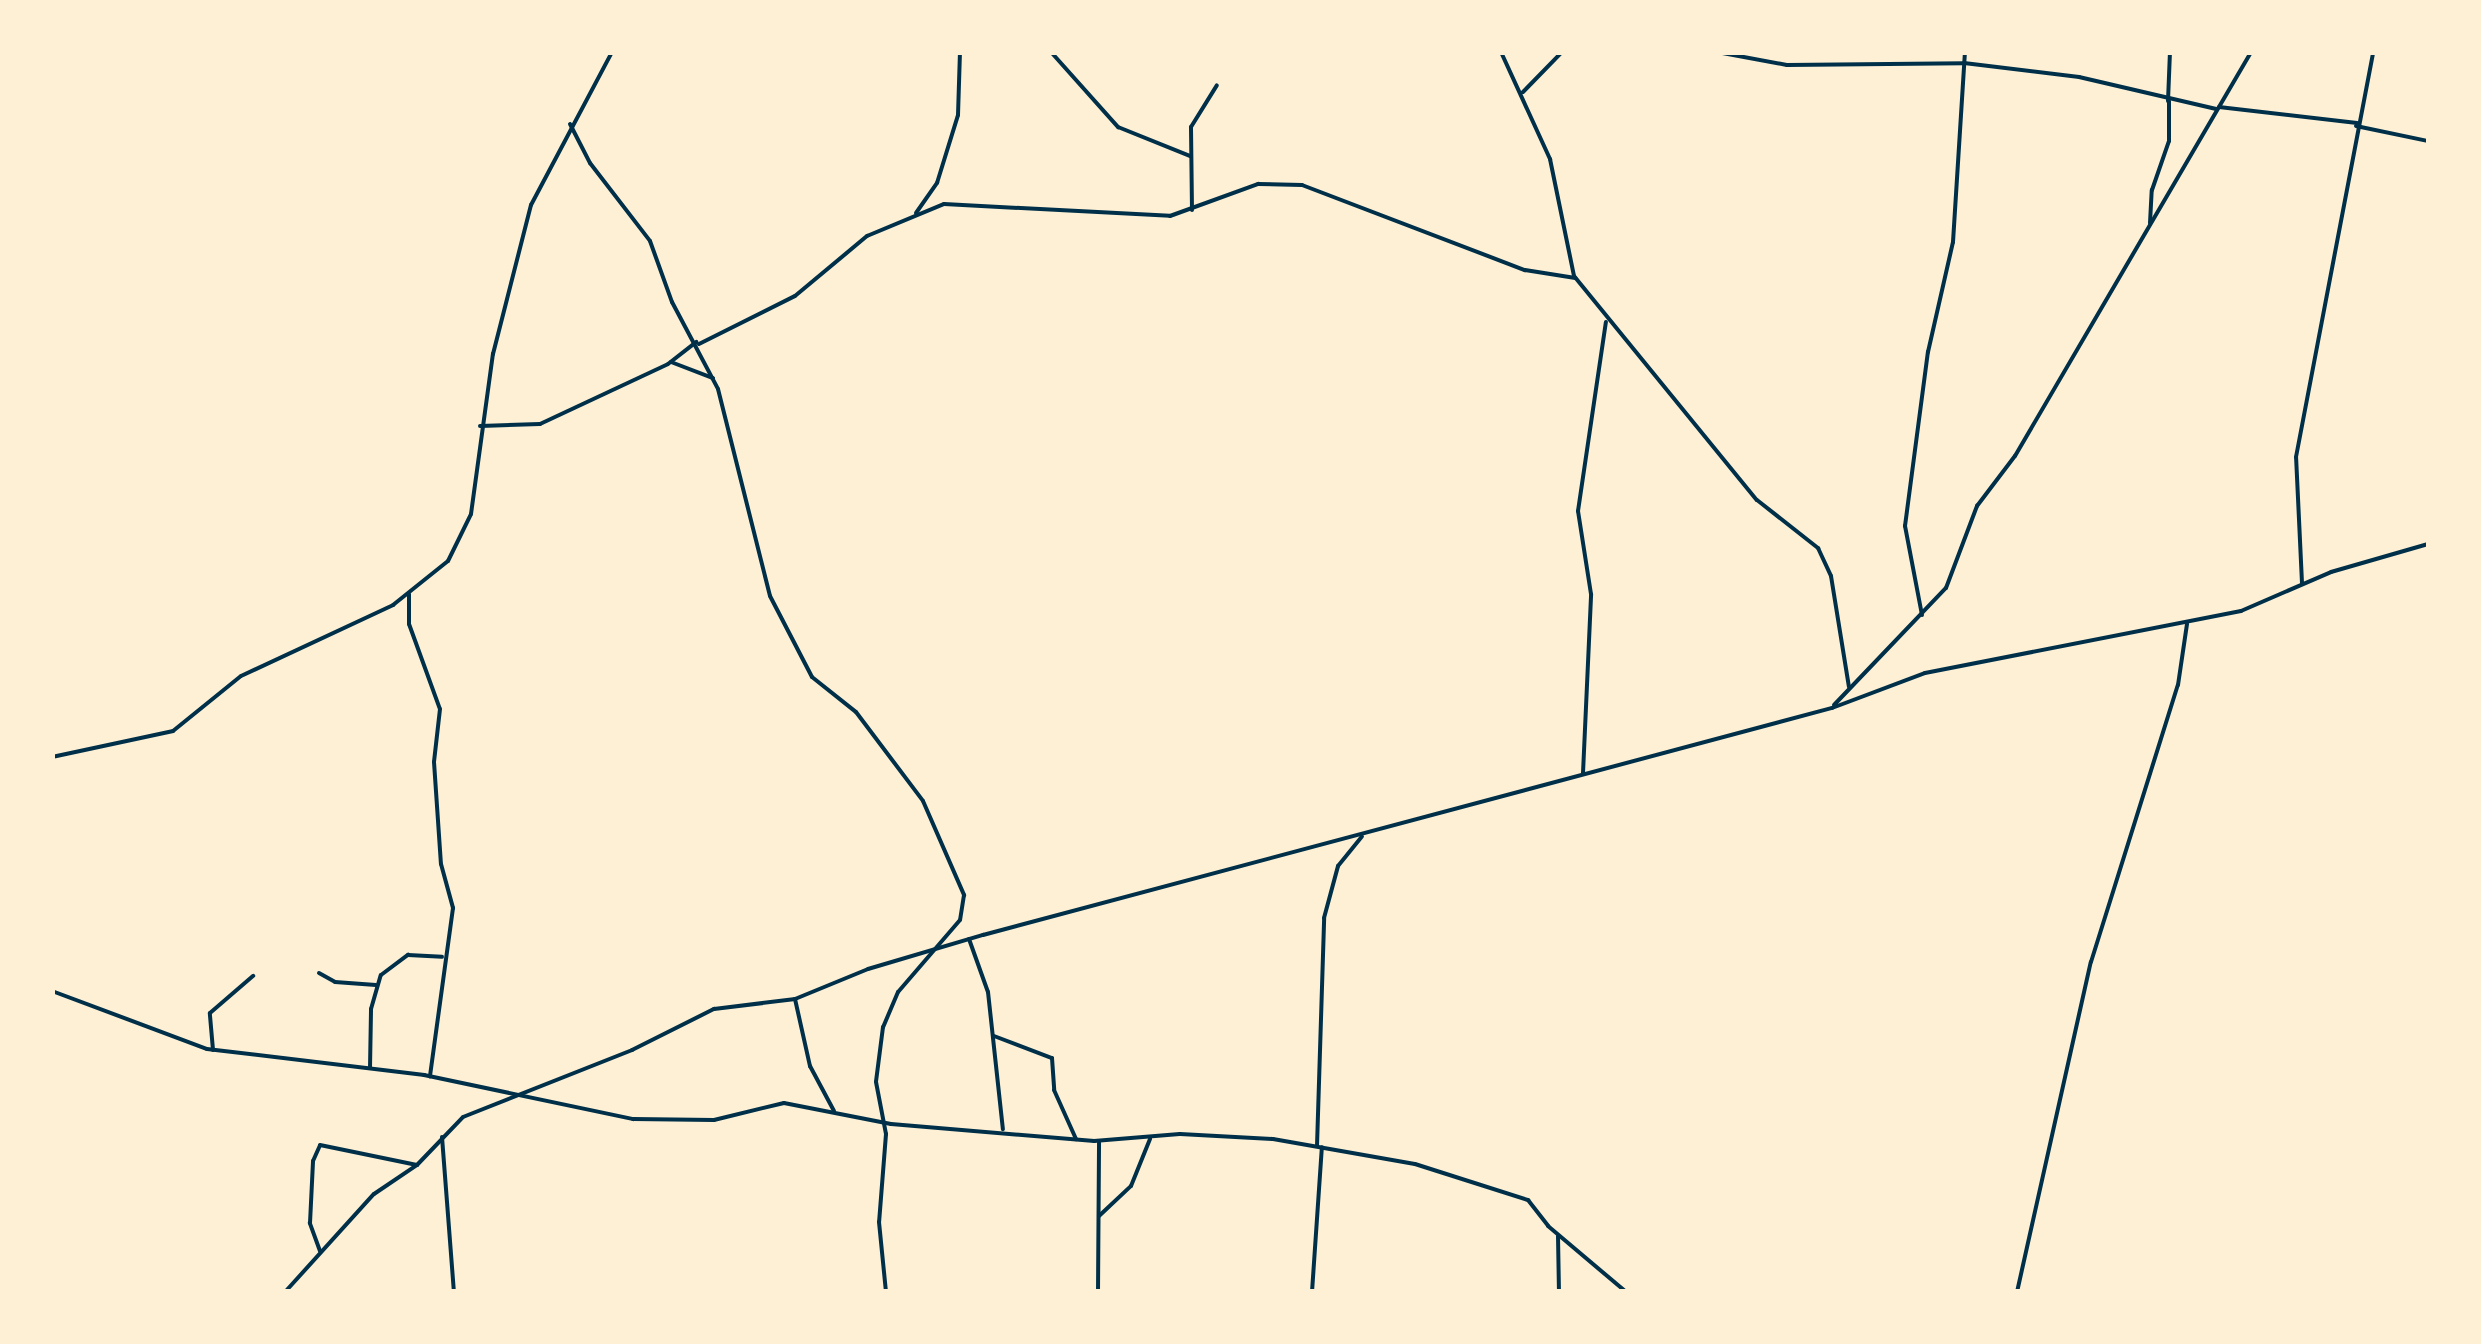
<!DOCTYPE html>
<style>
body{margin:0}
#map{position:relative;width:2481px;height:1344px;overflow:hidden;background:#fdf0d5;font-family:Figtree,sans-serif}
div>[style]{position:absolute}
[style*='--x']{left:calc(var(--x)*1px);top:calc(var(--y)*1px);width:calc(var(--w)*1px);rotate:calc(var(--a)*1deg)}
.minor>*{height:4px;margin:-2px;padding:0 2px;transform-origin:2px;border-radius:2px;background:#003049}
span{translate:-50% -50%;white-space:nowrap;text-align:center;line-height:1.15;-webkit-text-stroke:8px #fdf0d5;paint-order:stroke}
.frame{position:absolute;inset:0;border:55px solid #fdf0d5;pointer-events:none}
</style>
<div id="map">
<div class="minor">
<i style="--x:1051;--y:52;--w:101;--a:48.2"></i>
<i style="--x:1118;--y:127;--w:78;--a:21.9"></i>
<i style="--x:1501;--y:52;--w:118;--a:65.4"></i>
<i style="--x:1550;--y:159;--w:119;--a:78.4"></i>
<i style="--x:1574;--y:276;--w:289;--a:50.8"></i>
<i style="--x:1757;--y:500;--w:78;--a:38.2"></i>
<i style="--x:1818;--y:548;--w:31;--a:65"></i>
<i style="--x:1831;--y:576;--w:112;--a:80.8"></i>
<i style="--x:1717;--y:52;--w:71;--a:10.5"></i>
<i style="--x:1787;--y:65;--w:177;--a:-0.6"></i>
<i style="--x:1964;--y:63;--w:116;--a:6.9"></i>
<i style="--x:2079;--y:77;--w:142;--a:13.1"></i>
<i style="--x:1523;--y:92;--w:56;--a:-45.7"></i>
<i style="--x:2168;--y:101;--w:49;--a:-87.7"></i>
<i style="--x:2219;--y:107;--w:139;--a:6.6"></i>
<i style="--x:570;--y:124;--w:44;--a:62.9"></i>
<i style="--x:590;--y:163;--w:98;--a:52.4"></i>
<i style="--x:650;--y:241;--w:65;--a:70.2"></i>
<i style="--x:672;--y:302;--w:98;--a:62.1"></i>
<i style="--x:718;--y:389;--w:213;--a:75.9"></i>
<i style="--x:770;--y:596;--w:91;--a:62.6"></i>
<i style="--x:812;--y:677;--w:56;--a:38.5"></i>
<i style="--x:856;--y:712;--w:111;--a:53"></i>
<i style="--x:923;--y:801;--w:103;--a:66.4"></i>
<i style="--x:964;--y:895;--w:25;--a:99"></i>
<i style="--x:960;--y:920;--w:95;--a:130.7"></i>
<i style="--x:898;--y:992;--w:38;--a:113"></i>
<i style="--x:883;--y:1027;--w:55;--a:97.3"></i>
<i style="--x:876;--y:1082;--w:53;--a:79.1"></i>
<i style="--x:886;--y:1134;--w:88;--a:94.5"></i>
<i style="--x:879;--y:1222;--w:70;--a:84.3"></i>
<i style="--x:2356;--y:126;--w:74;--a:11.8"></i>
<i style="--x:1192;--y:210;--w:83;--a:-90.7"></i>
<i style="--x:1191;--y:127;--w:49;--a:-58.2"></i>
<i style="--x:916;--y:213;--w:37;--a:-55"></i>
<i style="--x:937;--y:183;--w:71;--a:-72.8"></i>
<i style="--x:958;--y:115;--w:63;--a:-88.2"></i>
<i style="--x:2150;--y:223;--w:33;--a:-87"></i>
<i style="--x:2152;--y:190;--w:52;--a:-70.9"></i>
<i style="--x:2169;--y:141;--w:40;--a:-90"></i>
<i style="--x:699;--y:344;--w:107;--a:-26.6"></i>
<i style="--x:795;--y:296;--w:94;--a:-39.8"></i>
<i style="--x:867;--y:236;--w:83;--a:-22.6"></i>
<i style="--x:944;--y:204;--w:226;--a:3"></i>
<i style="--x:1170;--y:216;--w:94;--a:-20"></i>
<i style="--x:1258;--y:184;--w:44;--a:1.3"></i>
<i style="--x:1302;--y:185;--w:239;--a:20.9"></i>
<i style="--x:1525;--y:270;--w:51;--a:9.1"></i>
<i style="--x:671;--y:362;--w:45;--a:20.9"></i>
<i style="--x:480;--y:426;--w:60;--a:-1.9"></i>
<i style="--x:540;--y:424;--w:141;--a:-25.1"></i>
<i style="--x:668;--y:364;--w:36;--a:-38"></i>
<i style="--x:2302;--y:583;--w:126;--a:-92.7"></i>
<i style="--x:2296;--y:457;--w:412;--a:-79.2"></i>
<i style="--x:409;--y:594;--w:30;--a:90"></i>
<i style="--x:409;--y:624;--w:90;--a:70"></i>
<i style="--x:440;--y:709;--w:53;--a:96.5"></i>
<i style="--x:434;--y:762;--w:102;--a:86.1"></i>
<i style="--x:441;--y:864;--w:46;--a:74.7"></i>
<i style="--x:453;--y:908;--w:170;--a:97.8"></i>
<i style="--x:1922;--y:615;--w:91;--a:-100.8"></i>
<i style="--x:1905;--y:526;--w:176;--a:-82.5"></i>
<i style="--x:1928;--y:352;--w:113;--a:-77.2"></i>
<i style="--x:1953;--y:242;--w:190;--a:-86.4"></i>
<i style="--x:1834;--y:705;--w:162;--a:-46.3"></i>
<i style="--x:1946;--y:588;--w:88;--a:-69.3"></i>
<i style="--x:1977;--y:506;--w:63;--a:-52.8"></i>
<i style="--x:2015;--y:456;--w:468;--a:-59.7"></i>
<i style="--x:52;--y:757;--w:124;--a:-12.1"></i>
<i style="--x:173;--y:731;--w:87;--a:-39"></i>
<i style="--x:241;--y:676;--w:168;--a:-25"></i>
<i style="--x:393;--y:605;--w:70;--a:-38.7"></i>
<i style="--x:448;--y:561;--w:52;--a:-63.9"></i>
<i style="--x:471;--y:514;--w:162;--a:-82.2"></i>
<i style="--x:493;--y:354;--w:154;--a:-75.7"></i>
<i style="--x:531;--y:205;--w:173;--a:-62.1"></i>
<i style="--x:1583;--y:773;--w:179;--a:-87.4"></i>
<i style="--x:1591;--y:594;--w:84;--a:-98.9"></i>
<i style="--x:1578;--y:511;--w:191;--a:-81.6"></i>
<i style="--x:969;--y:939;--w:56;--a:70.3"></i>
<i style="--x:988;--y:992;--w:138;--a:83.8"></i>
<i style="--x:319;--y:973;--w:18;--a:29"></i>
<i style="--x:335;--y:982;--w:41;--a:4.2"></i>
<i style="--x:52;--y:991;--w:165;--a:20.5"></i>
<i style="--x:207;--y:1049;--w:219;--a:6.8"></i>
<i style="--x:424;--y:1075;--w:214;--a:11.9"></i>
<i style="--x:633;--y:1119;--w:81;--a:0.7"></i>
<i style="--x:714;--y:1120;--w:72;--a:-13.7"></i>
<i style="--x:784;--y:1103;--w:109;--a:11.1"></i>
<i style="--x:891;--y:1124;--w:204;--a:4.8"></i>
<i style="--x:1094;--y:1141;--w:86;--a:-4.7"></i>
<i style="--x:1180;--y:1134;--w:93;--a:3.1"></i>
<i style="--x:1273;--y:1139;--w:144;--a:10"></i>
<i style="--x:1415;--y:1164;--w:119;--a:17.7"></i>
<i style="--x:1528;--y:1200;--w:33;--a:52"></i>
<i style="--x:1548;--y:1226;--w:102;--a:40.2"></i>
<i style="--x:795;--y:999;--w:69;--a:77.4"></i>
<i style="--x:810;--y:1066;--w:51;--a:61.9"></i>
<i style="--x:994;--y:1036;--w:62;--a:20.8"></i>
<i style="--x:1052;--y:1058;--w:32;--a:86"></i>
<i style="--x:1054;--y:1090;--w:54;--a:65.8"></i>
<i style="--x:213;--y:1050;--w:37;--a:-95"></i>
<i style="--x:210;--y:1013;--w:57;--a:-40.7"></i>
<i style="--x:370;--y:1068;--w:59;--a:-89"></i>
<i style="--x:371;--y:1009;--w:35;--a:-74"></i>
<i style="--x:381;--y:975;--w:34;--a:-37"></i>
<i style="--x:408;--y:955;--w:34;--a:3"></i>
<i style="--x:442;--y:1137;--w:155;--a:85.6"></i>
<i style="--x:1317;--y:1146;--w:228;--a:-88.2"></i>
<i style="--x:1324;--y:918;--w:54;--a:-74.9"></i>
<i style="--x:1338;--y:866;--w:38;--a:-51"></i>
<i style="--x:1099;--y:1216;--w:44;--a:-43.2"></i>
<i style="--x:1131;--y:1186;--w:51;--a:-68"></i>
<i style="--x:1558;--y:1236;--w:56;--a:89"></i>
<i style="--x:320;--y:1251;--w:30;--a:-110"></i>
<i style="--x:310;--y:1223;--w:62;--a:-87.2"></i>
<i style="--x:313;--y:1161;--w:17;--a:-66"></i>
<i style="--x:320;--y:1145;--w:99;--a:11.7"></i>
<i style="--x:285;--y:1292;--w:132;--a:-47.8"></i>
<i style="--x:374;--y:1194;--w:52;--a:-34"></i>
<i style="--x:417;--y:1165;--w:66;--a:-46.2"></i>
<i style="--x:463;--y:1117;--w:182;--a:-21.6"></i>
<i style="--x:632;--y:1050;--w:92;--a:-26.6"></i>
<i style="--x:714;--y:1009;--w:82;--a:-7"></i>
<i style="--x:795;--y:999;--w:79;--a:-22.3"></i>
<i style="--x:868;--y:969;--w:120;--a:-16.5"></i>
<i style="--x:983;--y:935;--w:879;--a:-14.97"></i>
<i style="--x:1832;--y:708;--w:99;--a:-20.6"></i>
<i style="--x:1925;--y:673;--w:322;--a:-11.1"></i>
<i style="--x:2241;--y:611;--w:98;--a:-23.4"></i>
<i style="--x:2331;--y:572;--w:101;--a:-16.1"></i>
<i style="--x:1098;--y:1292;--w:151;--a:-89.6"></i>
<i style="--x:1312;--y:1292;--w:145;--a:-86.1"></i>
<i style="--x:2017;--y:1292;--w:338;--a:-77.4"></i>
<i style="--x:2091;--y:962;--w:290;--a:-72.6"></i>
<i style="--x:2178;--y:685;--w:62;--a:-81.6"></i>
</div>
<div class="frame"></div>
</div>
